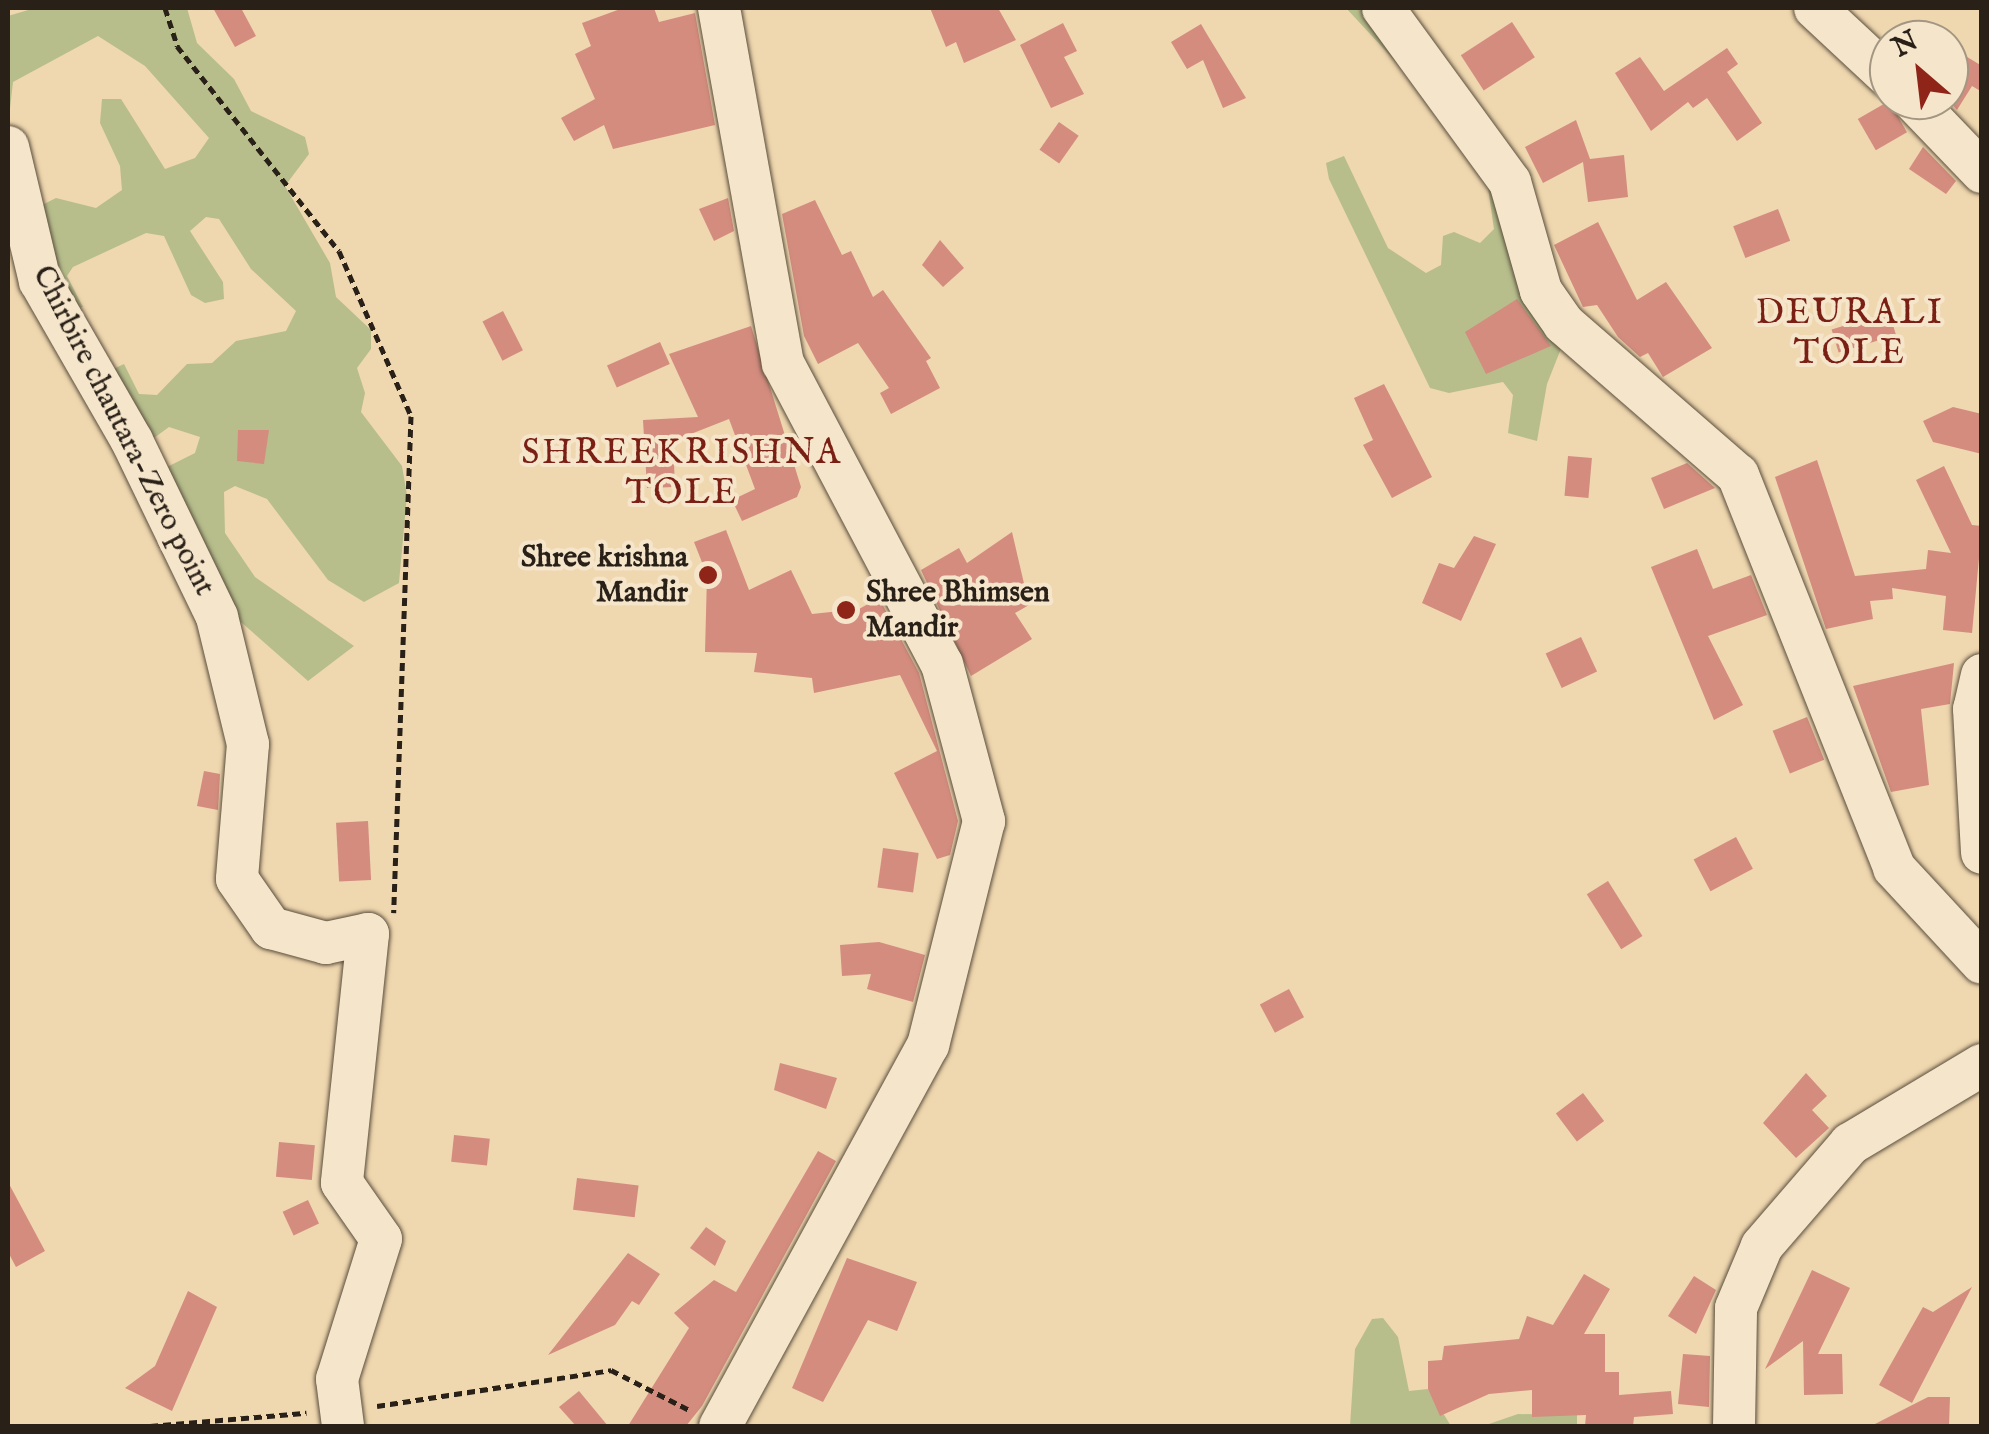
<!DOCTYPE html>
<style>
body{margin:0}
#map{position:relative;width:1989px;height:1434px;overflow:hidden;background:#efd7af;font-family:"IM FELL English",serif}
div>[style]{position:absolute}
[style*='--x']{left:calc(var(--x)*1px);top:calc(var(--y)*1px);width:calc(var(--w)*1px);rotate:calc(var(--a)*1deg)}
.green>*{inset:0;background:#b7be8c}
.building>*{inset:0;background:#d48c7f;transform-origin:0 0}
.path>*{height:5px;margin-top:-2.5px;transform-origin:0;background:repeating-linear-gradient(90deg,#292017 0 8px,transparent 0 13px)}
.roads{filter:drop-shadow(0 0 2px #5a4e3d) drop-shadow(0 0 2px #5a4e3d)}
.minor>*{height:42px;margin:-21px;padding:0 21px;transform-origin:21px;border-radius:21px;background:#f5e5cb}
.dots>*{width:28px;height:28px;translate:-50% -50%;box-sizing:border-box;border:5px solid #f5e5cb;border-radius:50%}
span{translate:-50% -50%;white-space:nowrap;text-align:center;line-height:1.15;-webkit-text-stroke:8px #f5e5cb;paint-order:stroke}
.street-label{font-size:30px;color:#292017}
.poi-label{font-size:30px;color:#292017;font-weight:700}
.right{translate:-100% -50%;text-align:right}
.left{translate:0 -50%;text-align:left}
.quarter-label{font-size:35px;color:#7a1f14;letter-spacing:2.5px}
.frame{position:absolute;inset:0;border:10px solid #292017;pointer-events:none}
.north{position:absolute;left:1869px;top:20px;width:100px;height:100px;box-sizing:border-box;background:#f5e5cb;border:2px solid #a39683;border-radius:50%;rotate:332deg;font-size:28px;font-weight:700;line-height:40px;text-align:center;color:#292017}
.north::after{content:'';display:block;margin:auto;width:35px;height:45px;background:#8f2418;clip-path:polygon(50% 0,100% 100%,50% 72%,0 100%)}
</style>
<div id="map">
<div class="green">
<i style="clip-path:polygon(35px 8px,187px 8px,197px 43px,234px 79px,251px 111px,305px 137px,309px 154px,285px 186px,330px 263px,336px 297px,371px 330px,371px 349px,357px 368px,365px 393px,361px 412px,402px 466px,407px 495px,399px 583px,364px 602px,328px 580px,267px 499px,235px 486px,224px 492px,225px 533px,255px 577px,354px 646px,308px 681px,232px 614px,163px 469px,195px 453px,200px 437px,169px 427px,147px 443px,107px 372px,124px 364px,139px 394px,157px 395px,187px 364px,212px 363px,236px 341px,286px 331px,296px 311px,251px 269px,219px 219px,206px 217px,190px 231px,223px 282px,224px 299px,205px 303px,191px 295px,164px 236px,146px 233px,73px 267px,67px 276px,83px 307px,72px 310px,32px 210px,56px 198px,96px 208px,122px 190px,120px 166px,100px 123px,102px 99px,121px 99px,165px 169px,195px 158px,209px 138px,145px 66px,98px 36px,13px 82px,8px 127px,8px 16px)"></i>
<i style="clip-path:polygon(1346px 8px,1364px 8px,1448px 105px,1566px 336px,1547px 384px,1537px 441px,1508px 433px,1513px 395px,1503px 382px,1449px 393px,1430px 388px,1329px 179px,1326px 163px,1344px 156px,1388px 248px,1426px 273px,1441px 265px,1443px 236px,1454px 232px,1480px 243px,1494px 229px,1488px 188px,1445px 115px)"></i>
<i style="clip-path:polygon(1383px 1318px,1398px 1337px,1409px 1391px,1428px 1389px,1451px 1426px,1350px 1426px,1355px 1349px,1372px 1319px)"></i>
<i style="clip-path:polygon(1518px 1414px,1577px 1415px,1577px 1426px,1483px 1426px)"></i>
</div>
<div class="building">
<i style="clip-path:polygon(213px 8px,241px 8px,256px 36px,235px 47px)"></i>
<i style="clip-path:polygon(623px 8px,654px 8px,659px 22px,695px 13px,715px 125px,613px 149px,604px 125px,574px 141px,561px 118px,595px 99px,575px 54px,591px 46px,582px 23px)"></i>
<i style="clip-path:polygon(930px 8px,998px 8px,1016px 40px,964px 63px,956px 42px,946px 47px)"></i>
<i style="left:1512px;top:22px;width:42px;height:61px;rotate:57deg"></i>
<i style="clip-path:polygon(1063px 23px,1077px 51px,1064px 57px,1084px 94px,1051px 108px,1020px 45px)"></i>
<i style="clip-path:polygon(1201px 24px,1208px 36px,1246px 98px,1223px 108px,1203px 60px,1187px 69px,1171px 42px)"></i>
<i style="clip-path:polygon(1949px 46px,1982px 66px,1982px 92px,1972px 86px,1957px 110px,1949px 101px)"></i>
<i style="clip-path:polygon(1727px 48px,1738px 64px,1727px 72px,1762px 123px,1737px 141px,1707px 98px,1693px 108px,1688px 102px,1651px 131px,1615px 73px,1640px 57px,1664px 91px)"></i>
<i style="left:1889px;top:101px;width:36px;height:36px;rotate:60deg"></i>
<i style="clip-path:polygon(1576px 120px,1590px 159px,1624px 155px,1628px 197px,1588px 202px,1583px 162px,1543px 183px,1525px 147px)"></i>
<i style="left:1059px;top:122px;width:24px;height:34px;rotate:35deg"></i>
<i style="clip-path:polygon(1923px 147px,1956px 181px,1946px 194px,1909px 169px)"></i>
<i style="clip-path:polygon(728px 198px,734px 231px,714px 241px,699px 209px)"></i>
<i style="clip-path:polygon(815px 200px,842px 255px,851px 251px,873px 297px,883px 290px,931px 358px,926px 361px,940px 388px,891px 414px,880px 393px,889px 388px,858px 343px,818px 364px,804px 336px,782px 214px)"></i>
<i style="left:1778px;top:209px;width:34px;height:48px;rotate:69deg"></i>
<i style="clip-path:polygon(1598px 222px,1637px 300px,1666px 282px,1712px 348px,1663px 377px,1648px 353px,1640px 357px,1618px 337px,1597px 305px,1583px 307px,1554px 245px)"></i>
<i style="clip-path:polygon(940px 240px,964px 268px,943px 287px,922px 265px)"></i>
<i style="clip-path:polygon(1517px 299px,1551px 346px,1486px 374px,1465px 332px)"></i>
<i style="left:503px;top:311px;width:44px;height:23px;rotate:63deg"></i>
<i style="left:1889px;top:312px;width:24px;height:60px;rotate:73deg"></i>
<i style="clip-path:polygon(751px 326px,801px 487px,797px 497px,742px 521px,732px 500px,755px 489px,729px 419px,673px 441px,675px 487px,647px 488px,643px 420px,698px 417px,669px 354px)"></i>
<i style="left:660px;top:342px;width:24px;height:58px;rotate:66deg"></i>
<i style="clip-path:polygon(1384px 384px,1432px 477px,1392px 498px,1363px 445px,1373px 440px,1354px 398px)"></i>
<i style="clip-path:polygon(1953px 407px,1982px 414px,1982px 454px,1933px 442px,1923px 421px)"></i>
<i style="clip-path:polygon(238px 430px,269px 430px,264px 464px,237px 461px)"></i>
<i style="left:1568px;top:456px;width:24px;height:40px;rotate:5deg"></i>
<i style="clip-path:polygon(1817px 460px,1855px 576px,1926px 569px,1928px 550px,1951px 553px,1916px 480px,1944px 466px,1972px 525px,1982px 526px,1972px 633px,1943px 630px,1946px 596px,1892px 588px,1893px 599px,1870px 601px,1873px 619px,1826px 629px,1775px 477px)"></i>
<i style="clip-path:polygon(1687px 463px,1715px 488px,1664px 509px,1651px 478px)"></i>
<i style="clip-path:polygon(726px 530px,749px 590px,791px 570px,812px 614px,859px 609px,879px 598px,919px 673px,958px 821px,950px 855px,937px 859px,894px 773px,937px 751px,900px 675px,814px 693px,812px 678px,754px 672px,757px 653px,705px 652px,707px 575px,694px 542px)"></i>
<i style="clip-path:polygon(1012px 532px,1029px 605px,1015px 613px,1032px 639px,971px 676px,921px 570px,959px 548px,967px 563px)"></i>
<i style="clip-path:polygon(1474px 536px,1496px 544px,1461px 621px,1422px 603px,1439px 563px,1454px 568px)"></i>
<i style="clip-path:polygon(1697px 549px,1713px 589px,1751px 575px,1767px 615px,1708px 636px,1743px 705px,1714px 720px,1651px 567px)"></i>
<i style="left:1581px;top:637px;width:38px;height:39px;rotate:65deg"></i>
<i style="clip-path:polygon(1954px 663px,1950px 704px,1921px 709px,1929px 785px,1891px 792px,1853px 686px)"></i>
<i style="left:1807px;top:717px;width:46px;height:37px;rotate:68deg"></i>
<i style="clip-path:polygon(204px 771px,220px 774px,218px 810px,197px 806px)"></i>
<i style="left:368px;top:821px;width:59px;height:32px;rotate:87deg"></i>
<i style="left:1736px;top:837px;width:36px;height:48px;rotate:62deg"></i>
<i style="left:883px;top:848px;width:36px;height:40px;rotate:8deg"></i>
<i style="left:1608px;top:881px;width:65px;height:25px;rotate:58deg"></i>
<i style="clip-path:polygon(879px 942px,925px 955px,913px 1002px,867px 989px,871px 974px,842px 976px,840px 945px)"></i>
<i style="left:1289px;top:989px;width:32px;height:33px;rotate:62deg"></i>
<i style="clip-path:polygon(780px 1063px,837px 1078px,826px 1109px,774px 1090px)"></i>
<i style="clip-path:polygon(1806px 1073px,1827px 1096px,1812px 1110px,1829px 1128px,1796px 1158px,1763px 1123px)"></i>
<i style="left:1583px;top:1093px;width:35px;height:34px;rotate:53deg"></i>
<i style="left:454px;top:1135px;width:36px;height:27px;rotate:6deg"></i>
<i style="left:279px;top:1142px;width:36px;height:35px;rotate:5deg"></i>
<i style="clip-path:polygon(818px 1151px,836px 1161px,702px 1406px,686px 1426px,628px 1426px,689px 1328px,674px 1313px,714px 1280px,736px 1292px)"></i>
<i style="left:577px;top:1178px;width:62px;height:32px;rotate:7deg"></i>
<i style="clip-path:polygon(8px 1182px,45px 1251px,16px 1267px,8px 1252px)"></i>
<i style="left:308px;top:1200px;width:26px;height:28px;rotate:65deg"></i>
<i style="clip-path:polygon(706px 1227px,726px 1241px,715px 1266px,690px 1248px)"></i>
<i style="clip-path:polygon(628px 1253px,660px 1274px,639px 1305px,632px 1301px,615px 1325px,548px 1355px)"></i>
<i style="clip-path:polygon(847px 1258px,917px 1282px,897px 1331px,868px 1320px,823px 1402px,792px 1388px)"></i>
<i style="clip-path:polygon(1812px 1270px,1850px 1288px,1818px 1354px,1842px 1354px,1843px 1394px,1804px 1395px,1803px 1341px,1765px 1369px)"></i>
<i style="clip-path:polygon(1584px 1274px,1610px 1289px,1584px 1334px,1605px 1334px,1605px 1372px,1619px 1372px,1619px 1395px,1671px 1391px,1673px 1414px,1634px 1417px,1633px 1426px,1585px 1426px,1586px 1415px,1532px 1417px,1532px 1390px,1489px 1394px,1440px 1416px,1428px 1389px,1428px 1361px,1442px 1360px,1444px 1346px,1519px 1339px,1527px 1316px,1553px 1325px)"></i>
<i style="clip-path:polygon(1694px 1276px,1716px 1290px,1696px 1334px,1668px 1316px)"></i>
<i style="clip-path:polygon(1972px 1287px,1912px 1403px,1879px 1385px,1923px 1307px,1933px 1312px)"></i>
<i style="clip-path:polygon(188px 1291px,217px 1307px,172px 1411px,125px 1388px,155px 1366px)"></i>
<i style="clip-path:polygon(1683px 1354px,1710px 1356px,1709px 1407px,1678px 1404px)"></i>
<i style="clip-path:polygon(579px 1391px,608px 1426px,576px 1426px,559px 1407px)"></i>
<i style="clip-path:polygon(1928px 1397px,1950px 1397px,1949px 1426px,1871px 1426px)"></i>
</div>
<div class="path">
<i style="--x:165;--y:8;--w:40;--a:72"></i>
<i style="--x:177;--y:46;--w:261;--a:51.7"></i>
<i style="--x:339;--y:251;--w:180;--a:66.4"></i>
<i style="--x:411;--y:416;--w:497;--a:92"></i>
<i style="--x:377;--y:1406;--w:237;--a:-8.7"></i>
<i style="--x:611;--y:1370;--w:88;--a:27.1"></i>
<i style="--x:150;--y:1426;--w:157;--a:-4.8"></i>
</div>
<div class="roads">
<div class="minor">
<i style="--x:719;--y:8;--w:361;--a:79.8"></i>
<i style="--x:783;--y:363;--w:340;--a:62.2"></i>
<i style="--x:942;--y:664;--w:163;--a:75"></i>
<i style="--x:984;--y:821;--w:231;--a:104"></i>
<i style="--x:928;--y:1045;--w:434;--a:118.6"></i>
<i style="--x:1383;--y:8;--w:215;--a:53.9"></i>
<i style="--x:1510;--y:182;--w:113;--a:74.1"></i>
<i style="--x:1541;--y:291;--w:40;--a:55.1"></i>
<i style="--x:1564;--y:324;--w:230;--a:41"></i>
<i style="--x:1738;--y:475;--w:423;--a:68.3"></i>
<i style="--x:1894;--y:868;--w:129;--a:47.2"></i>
<i style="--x:1815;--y:8;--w:101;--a:43"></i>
<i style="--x:1913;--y:100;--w:100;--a:46.2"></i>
<i style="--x:8;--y:147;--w:138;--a:76.6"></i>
<i style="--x:40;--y:281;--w:185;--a:60.1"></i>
<i style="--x:132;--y:441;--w:195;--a:64.2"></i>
<i style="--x:217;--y:617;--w:131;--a:76.3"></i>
<i style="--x:248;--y:744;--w:135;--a:94.7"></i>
<i style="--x:237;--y:879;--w:60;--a:55.2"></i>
<i style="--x:271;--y:928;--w:57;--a:15.3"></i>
<i style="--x:326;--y:943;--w:43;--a:-12.1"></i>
<i style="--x:368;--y:934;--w:250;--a:96"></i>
<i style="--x:342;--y:1183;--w:68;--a:55.1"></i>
<i style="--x:381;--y:1239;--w:147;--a:107.4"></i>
<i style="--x:337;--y:1379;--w:47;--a:82.7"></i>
<i style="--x:1982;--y:675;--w:35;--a:103"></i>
<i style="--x:1974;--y:709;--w:144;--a:86.8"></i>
<i style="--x:1734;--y:1426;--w:118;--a:-89"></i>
<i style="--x:1736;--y:1308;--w:67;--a:-67.2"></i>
<i style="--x:1762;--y:1246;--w:135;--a:-49.2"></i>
<i style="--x:1850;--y:1144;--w:154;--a:-30.9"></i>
</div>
</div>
<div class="dots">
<i style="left:708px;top:575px;background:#8f2418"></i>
<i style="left:846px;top:610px;background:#8f2418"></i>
</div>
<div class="street-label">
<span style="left:123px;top:431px;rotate:63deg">Chirbire chautara-Zero point</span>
</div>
<div class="poi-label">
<span class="right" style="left:688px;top:575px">Shree krishna<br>Mandir</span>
<span class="left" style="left:866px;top:610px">Shree Bhimsen<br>Mandir</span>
</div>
<div class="quarter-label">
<span style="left:1850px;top:334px">DEURALI<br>TOLE</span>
<span style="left:682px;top:474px">SHREEKRISHNA<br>TOLE</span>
</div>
<div class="frame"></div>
<div class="north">N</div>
</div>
